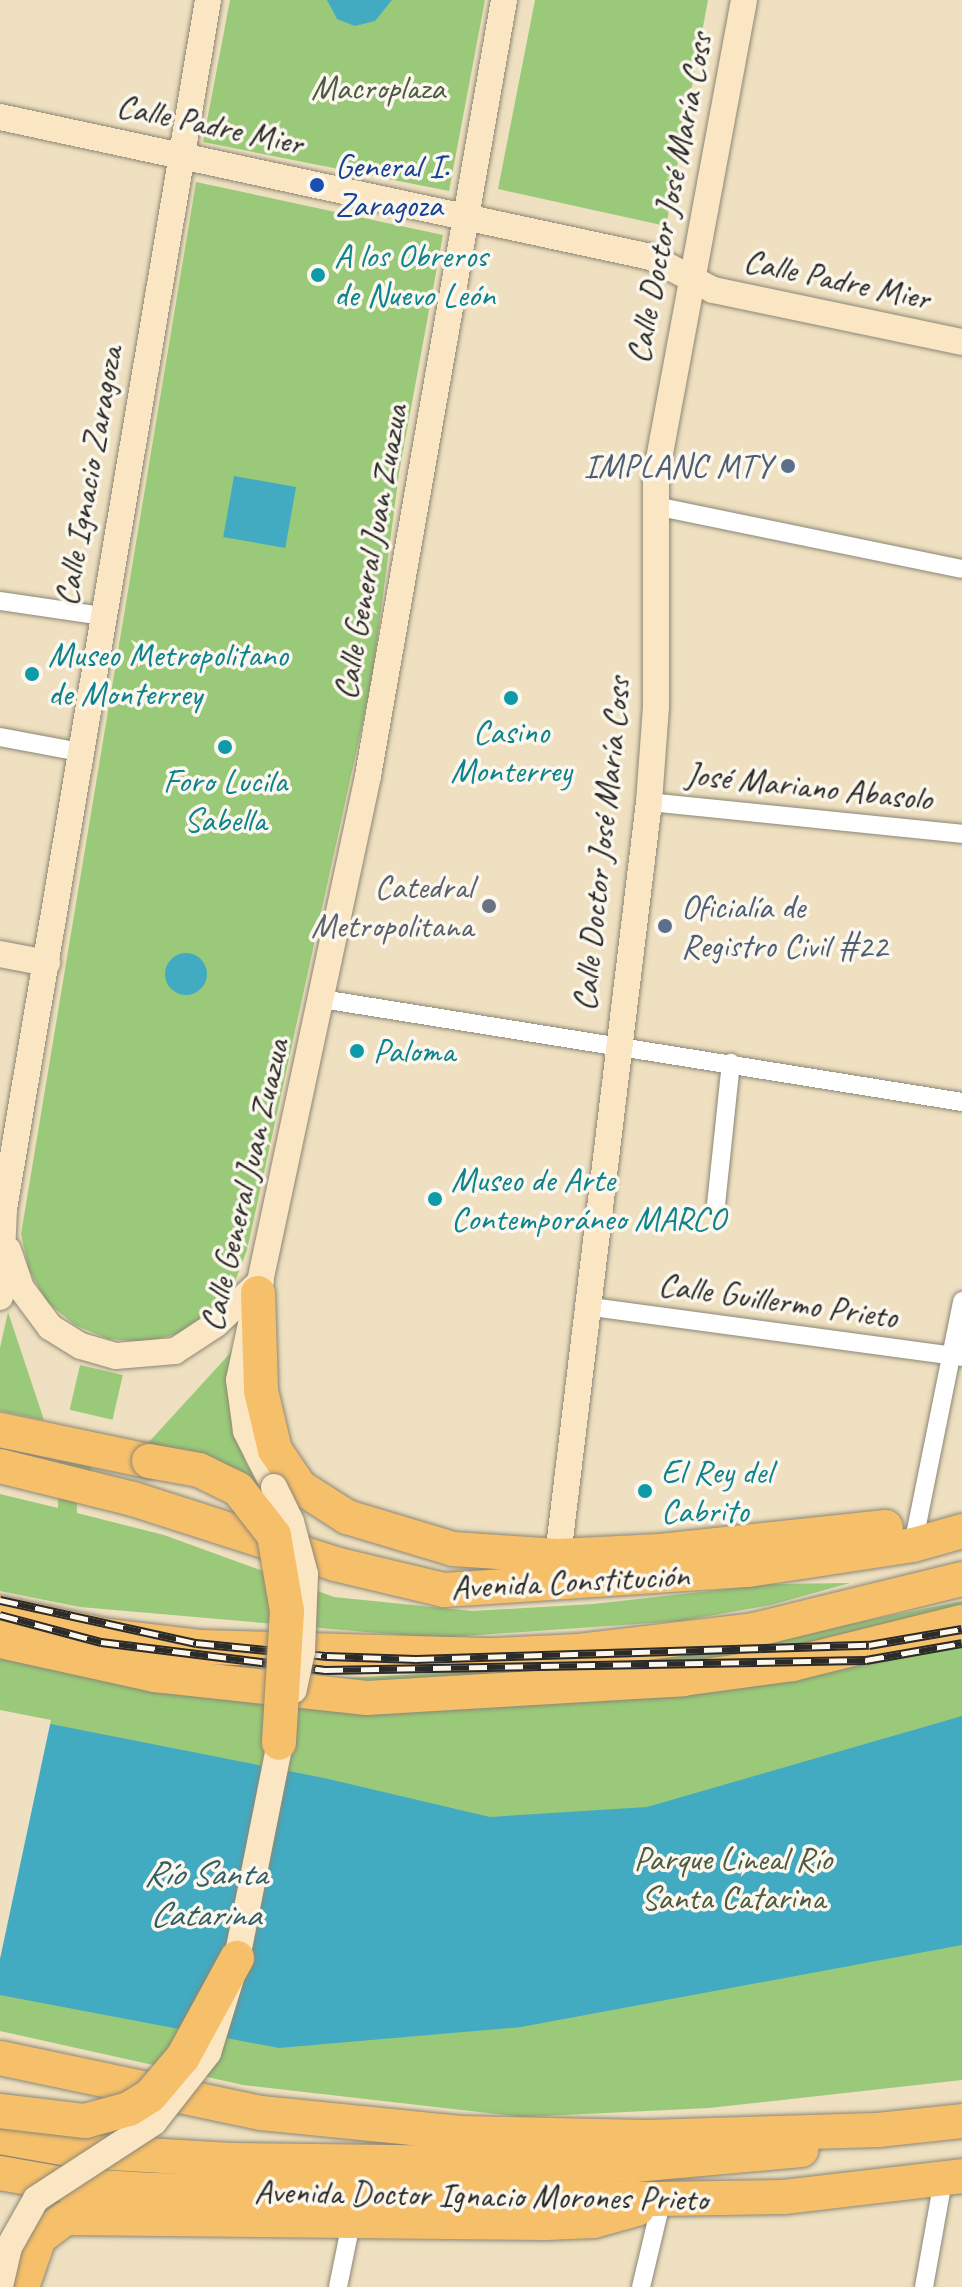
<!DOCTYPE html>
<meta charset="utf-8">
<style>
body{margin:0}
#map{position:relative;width:962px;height:2287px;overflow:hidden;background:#eee0c0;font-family:Caveat,sans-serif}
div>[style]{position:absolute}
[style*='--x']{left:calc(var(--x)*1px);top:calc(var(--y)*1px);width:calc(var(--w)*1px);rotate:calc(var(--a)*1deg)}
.green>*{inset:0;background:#9aca79;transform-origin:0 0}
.water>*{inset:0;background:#42aac1;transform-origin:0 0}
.round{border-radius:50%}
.pier>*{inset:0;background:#eee0c0}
.roads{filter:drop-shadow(0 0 2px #8c8676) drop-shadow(0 0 2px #8c8676)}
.street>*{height:18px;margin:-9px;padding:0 9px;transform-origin:9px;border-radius:9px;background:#fff}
.secondary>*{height:26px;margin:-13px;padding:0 13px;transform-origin:13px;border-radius:13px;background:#fbe6c4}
.highway>*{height:34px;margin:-17px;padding:0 17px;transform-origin:17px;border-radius:17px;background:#f6c06b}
.rail>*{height:9px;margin-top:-4.5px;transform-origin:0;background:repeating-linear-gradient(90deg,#fbf7ec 0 18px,#2b2b2b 0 36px);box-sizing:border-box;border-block:2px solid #2b2b2b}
.bridges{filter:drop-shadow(0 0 2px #8c8676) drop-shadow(0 0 2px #8c8676)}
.secondary-bridge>*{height:26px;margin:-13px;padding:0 13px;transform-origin:13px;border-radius:13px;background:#fbe6c4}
.highway-bridge>*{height:34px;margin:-17px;padding:0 17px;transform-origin:17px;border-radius:17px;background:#f6c06b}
.dots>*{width:22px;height:22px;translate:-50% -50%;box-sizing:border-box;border:4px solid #fbf7ec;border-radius:50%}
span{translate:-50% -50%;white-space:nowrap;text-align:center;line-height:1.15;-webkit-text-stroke:7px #fbf7ec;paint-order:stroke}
.park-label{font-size:34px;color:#4c5b42}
.street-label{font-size:34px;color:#2b2b2b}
.transit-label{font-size:34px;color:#164399}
.left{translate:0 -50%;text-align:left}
.culture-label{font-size:34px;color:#0d838f}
.service-label{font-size:34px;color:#4e5e75}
.right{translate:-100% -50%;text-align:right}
.worship-label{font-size:34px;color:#5b616d}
.water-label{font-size:36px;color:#345e67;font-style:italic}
</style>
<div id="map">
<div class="green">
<i style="clip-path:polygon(230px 0,485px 0,449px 191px,203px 142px)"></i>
<i style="clip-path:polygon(535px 0,708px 0,666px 226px,498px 189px)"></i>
<i style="clip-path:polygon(196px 182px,443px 235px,399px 473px,372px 680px,247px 1250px,234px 1284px,211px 1313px,181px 1333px,145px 1342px,108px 1339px,75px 1325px,47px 1302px,29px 1270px,21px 1234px)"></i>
<i style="clip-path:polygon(8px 1312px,44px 1420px,0 1411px,0 1348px)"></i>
<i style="clip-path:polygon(234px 1349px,234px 1430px,247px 1465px,267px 1491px,214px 1458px,148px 1443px)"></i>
<i style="left:80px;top:1365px;width:44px;height:46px;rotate:13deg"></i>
<i style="clip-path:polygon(78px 1434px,92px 1471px,76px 1477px,77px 1513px,164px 1535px,334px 1597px,472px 1611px,593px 1604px,774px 1584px,850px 1583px,771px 1605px,680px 1621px,436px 1638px,80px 1607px,0 1591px,0 1494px,58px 1508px,59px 1449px)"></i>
<i style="clip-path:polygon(962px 1601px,962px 2080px,709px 2108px,523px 2117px,243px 2085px,0 2031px,0 1643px,273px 1676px,347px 1678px,592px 1665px,752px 1644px)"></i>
</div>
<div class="water">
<i style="clip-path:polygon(327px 0,392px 0,375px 21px,355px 26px,337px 19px)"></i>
<i style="left:234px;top:476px;width:63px;height:62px;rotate:10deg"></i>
<i class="round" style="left:165px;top:953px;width:42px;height:42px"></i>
<i style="clip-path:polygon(0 1714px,324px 1778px,490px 1817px,647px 1807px,962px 1716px,962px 1945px,521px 2027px,279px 2048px,0 1995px)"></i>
</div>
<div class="pier">
<i style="clip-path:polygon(0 1710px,51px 1720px,0 1959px)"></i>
</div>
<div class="roads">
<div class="street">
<i style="--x:655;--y:506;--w:313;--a:11.6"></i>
<i style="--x:0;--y:601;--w:102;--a:8.4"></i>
<i style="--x:0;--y:737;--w:81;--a:10.6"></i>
<i style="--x:649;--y:802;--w:315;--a:5.8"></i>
<i style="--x:322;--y:999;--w:648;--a:9.14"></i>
<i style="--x:716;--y:1205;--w:143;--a:-84"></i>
<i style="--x:585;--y:1306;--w:380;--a:7.7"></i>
<i style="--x:913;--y:1545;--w:249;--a:-78.6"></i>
<i style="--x:338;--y:2287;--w:70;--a:-78.5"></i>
<i style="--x:641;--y:2287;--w:90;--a:-76.6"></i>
<i style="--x:924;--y:2287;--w:109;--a:-79.9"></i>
</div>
<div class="secondary">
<i style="--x:0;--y:117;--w:666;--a:12.14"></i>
<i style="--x:651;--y:257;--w:70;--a:28"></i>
<i style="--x:713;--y:290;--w:254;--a:11.8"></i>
<i style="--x:0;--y:954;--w:48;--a:10.8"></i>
<i style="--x:8;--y:1250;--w:40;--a:71.1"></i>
<i style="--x:21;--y:1288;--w:49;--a:53.4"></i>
<i style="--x:50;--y:1327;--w:36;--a:32"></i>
<i style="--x:81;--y:1346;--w:36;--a:16"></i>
<i style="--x:116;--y:1356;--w:59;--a:-4.8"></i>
<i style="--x:175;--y:1351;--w:49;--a:-33.4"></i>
<i style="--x:216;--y:1324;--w:62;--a:-43.7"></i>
<i style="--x:0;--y:1297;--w:88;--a:-87.4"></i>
<i style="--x:4;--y:1209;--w:1226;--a:-80.42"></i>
<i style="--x:274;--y:1487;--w:63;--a:-116.6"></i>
<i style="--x:246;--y:1431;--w:51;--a:-97.8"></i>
<i style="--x:239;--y:1380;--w:618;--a:-77.94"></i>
<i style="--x:368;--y:776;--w:788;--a:-80.06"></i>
<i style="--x:558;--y:1556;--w:759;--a:-83.12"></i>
<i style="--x:649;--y:802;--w:96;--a:-85.8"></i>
<i style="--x:656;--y:706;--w:231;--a:-90"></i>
<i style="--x:656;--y:475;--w:483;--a:-79.5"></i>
</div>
<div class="highway">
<i style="--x:258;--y:1293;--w:98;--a:88.2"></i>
<i style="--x:261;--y:1391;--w:61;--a:76.7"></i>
<i style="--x:275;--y:1450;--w:45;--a:56"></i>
<i style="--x:300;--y:1487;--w:56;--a:32.6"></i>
<i style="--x:347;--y:1517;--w:111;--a:16.8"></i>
<i style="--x:453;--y:1549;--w:105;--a:3.8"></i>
<i style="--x:558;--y:1556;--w:102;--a:-2.8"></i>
<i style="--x:660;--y:1551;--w:227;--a:-6.1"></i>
<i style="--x:0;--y:1430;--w:152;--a:11.8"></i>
<i style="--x:0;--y:1466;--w:137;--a:13.9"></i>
<i style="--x:133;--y:1499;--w:212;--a:17.8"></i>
<i style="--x:335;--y:1564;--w:112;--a:13.4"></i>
<i style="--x:444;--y:1590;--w:305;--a:-3.8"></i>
<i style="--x:748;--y:1570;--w:167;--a:-8.6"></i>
<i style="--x:913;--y:1545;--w:51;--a:-15.9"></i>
<i style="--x:0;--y:1613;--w:109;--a:12.1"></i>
<i style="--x:107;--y:1636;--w:95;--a:6.7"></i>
<i style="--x:201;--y:1647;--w:294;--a:1.6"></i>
<i style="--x:495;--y:1655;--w:84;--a:-2.7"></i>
<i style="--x:579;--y:1651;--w:176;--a:-6.8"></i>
<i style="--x:754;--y:1630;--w:214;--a:-13.8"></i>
<i style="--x:0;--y:1641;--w:159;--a:12.4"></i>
<i style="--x:155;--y:1675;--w:213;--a:6.2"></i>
<i style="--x:367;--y:1698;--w:317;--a:-3.4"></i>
<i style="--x:683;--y:1679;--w:111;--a:-7.8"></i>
<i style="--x:793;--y:1664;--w:174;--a:-14"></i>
<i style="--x:0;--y:2058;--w:267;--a:11.9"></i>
<i style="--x:261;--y:2113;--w:200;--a:5.7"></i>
<i style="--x:460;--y:2133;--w:186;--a:1.2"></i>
<i style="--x:646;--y:2137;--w:232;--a:-1.7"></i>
<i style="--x:878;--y:2130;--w:84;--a:-6.1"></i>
<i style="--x:0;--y:2137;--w:80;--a:10"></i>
<i style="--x:79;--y:2151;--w:152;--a:3.4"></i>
<i style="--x:231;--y:2160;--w:403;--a:0.7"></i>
<i style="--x:634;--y:2165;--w:168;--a:-5.1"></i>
<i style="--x:0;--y:2173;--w:69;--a:10"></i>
<i style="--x:68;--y:2185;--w:83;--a:3.4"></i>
<i style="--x:151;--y:2190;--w:505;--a:1.02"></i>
<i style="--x:656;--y:2199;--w:128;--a:-0.9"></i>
<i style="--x:784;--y:2197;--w:179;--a:-6.7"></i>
<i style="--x:22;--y:2287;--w:52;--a:-70.9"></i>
<i style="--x:39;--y:2238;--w:34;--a:-37"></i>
<i style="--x:66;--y:2218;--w:479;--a:0.6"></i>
<i style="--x:545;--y:2223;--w:49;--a:-2.3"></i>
<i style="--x:594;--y:2221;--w:45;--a:-15.6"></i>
</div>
</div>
<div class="rail">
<i style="--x:0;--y:1600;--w:201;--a:12.4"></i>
<i style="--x:196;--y:1643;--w:132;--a:5.7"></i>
<i style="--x:327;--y:1656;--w:89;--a:1.9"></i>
<i style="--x:416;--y:1659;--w:453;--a:-1.8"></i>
<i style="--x:869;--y:1645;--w:94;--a:-9.8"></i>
<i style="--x:0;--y:1615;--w:105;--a:15"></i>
<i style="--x:101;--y:1642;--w:226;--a:7.1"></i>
<i style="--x:325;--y:1670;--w:541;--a:-1.06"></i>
<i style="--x:866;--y:1660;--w:97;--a:-10"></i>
</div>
<div class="bridges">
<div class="secondary-bridge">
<i style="--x:274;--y:1487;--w:39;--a:64"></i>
<i style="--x:291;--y:1522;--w:54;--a:74.9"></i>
<i style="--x:305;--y:1574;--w:77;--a:92.2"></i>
<i style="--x:302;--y:1651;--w:40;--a:102"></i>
<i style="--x:0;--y:2286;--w:40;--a:-77"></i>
<i style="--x:9;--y:2247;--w:55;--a:-60.6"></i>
<i style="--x:36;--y:2199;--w:141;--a:-33.1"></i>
<i style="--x:154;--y:2122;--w:88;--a:-52"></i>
<i style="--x:208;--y:2053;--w:99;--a:-73"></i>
<i style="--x:237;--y:1958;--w:236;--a:-78.7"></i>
</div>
<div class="highway-bridge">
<i style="--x:149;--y:1461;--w:51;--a:10.2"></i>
<i style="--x:199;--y:1470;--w:43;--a:26"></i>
<i style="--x:238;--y:1489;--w:58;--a:52"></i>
<i style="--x:274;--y:1535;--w:77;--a:80.3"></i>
<i style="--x:287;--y:1611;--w:132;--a:93.5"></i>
<i style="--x:0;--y:2111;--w:86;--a:6.7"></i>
<i style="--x:85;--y:2121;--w:46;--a:-15.3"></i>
<i style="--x:129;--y:2109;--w:25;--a:-32"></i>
<i style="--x:150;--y:2096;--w:51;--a:-49.8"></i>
<i style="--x:183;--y:2057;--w:113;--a:-61.4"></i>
</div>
</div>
<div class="dots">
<i style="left:317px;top:185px;background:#1a4fb4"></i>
<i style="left:318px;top:275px;background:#0f9aa8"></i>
<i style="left:788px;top:466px;background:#5c6f8a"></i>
<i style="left:32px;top:674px;background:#0f9aa8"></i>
<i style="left:511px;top:698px;background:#0f9aa8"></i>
<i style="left:225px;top:747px;background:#0f9aa8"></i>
<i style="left:489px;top:906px;background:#6b7280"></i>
<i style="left:665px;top:926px;background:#5c6f8a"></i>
<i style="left:357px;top:1051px;background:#0f9aa8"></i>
<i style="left:435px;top:1199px;background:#0f9aa8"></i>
<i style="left:645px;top:1491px;background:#0f9aa8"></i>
</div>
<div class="park-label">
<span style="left:378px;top:88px">Macroplaza</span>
<span style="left:733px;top:1878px">Parque Lineal Río<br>Santa Catarina</span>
</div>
<div class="street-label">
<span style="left:210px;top:124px;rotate:12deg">Calle Padre Mier</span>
<span style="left:669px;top:198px;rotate:-79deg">Calle Doctor José María Coss</span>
<span style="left:837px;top:279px;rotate:12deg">Calle Padre Mier</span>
<span style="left:88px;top:476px;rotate:-80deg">Calle Ignacio Zaragoza</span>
<span style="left:370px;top:552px;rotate:-80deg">Calle General Juan Zuazua</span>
<span style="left:809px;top:786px;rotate:6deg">José Mariano Abasolo</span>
<span style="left:601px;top:844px;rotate:-84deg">Calle Doctor José María Coss</span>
<span style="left:244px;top:1185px;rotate:-77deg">Calle General Juan Zuazua</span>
<span style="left:778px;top:1300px;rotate:8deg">Calle Guillermo Prieto</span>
<span style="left:570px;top:1581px;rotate:-3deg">Avenida Constitución</span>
<span style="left:481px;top:2195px;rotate:1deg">Avenida Doctor Ignacio Morones Prieto</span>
</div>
<div class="transit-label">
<span class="left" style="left:335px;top:185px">General I.<br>Zaragoza</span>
</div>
<div class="culture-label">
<span class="left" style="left:334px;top:275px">A los Obreros<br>de Nuevo León</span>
<span class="left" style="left:48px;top:674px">Museo Metropolitano<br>de Monterrey</span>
<span style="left:511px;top:751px">Casino<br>Monterrey</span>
<span style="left:225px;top:800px">Foro Lucila<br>Sabella</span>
<span class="left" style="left:373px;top:1051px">Paloma</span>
<span class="left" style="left:451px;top:1199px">Museo de Arte<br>Contemporáneo MARCO</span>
<span class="left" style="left:661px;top:1491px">El Rey del<br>Cabrito</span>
</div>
<div class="service-label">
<span class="right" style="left:772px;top:466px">IMPLANC MTY</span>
<span class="left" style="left:681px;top:926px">Oficialía de<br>Registro Civil #22</span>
</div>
<div class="worship-label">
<span class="right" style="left:473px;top:906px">Catedral<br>Metropolitana</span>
</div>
<div class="water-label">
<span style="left:205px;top:1894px">Río Santa<br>Catarina</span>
</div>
</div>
